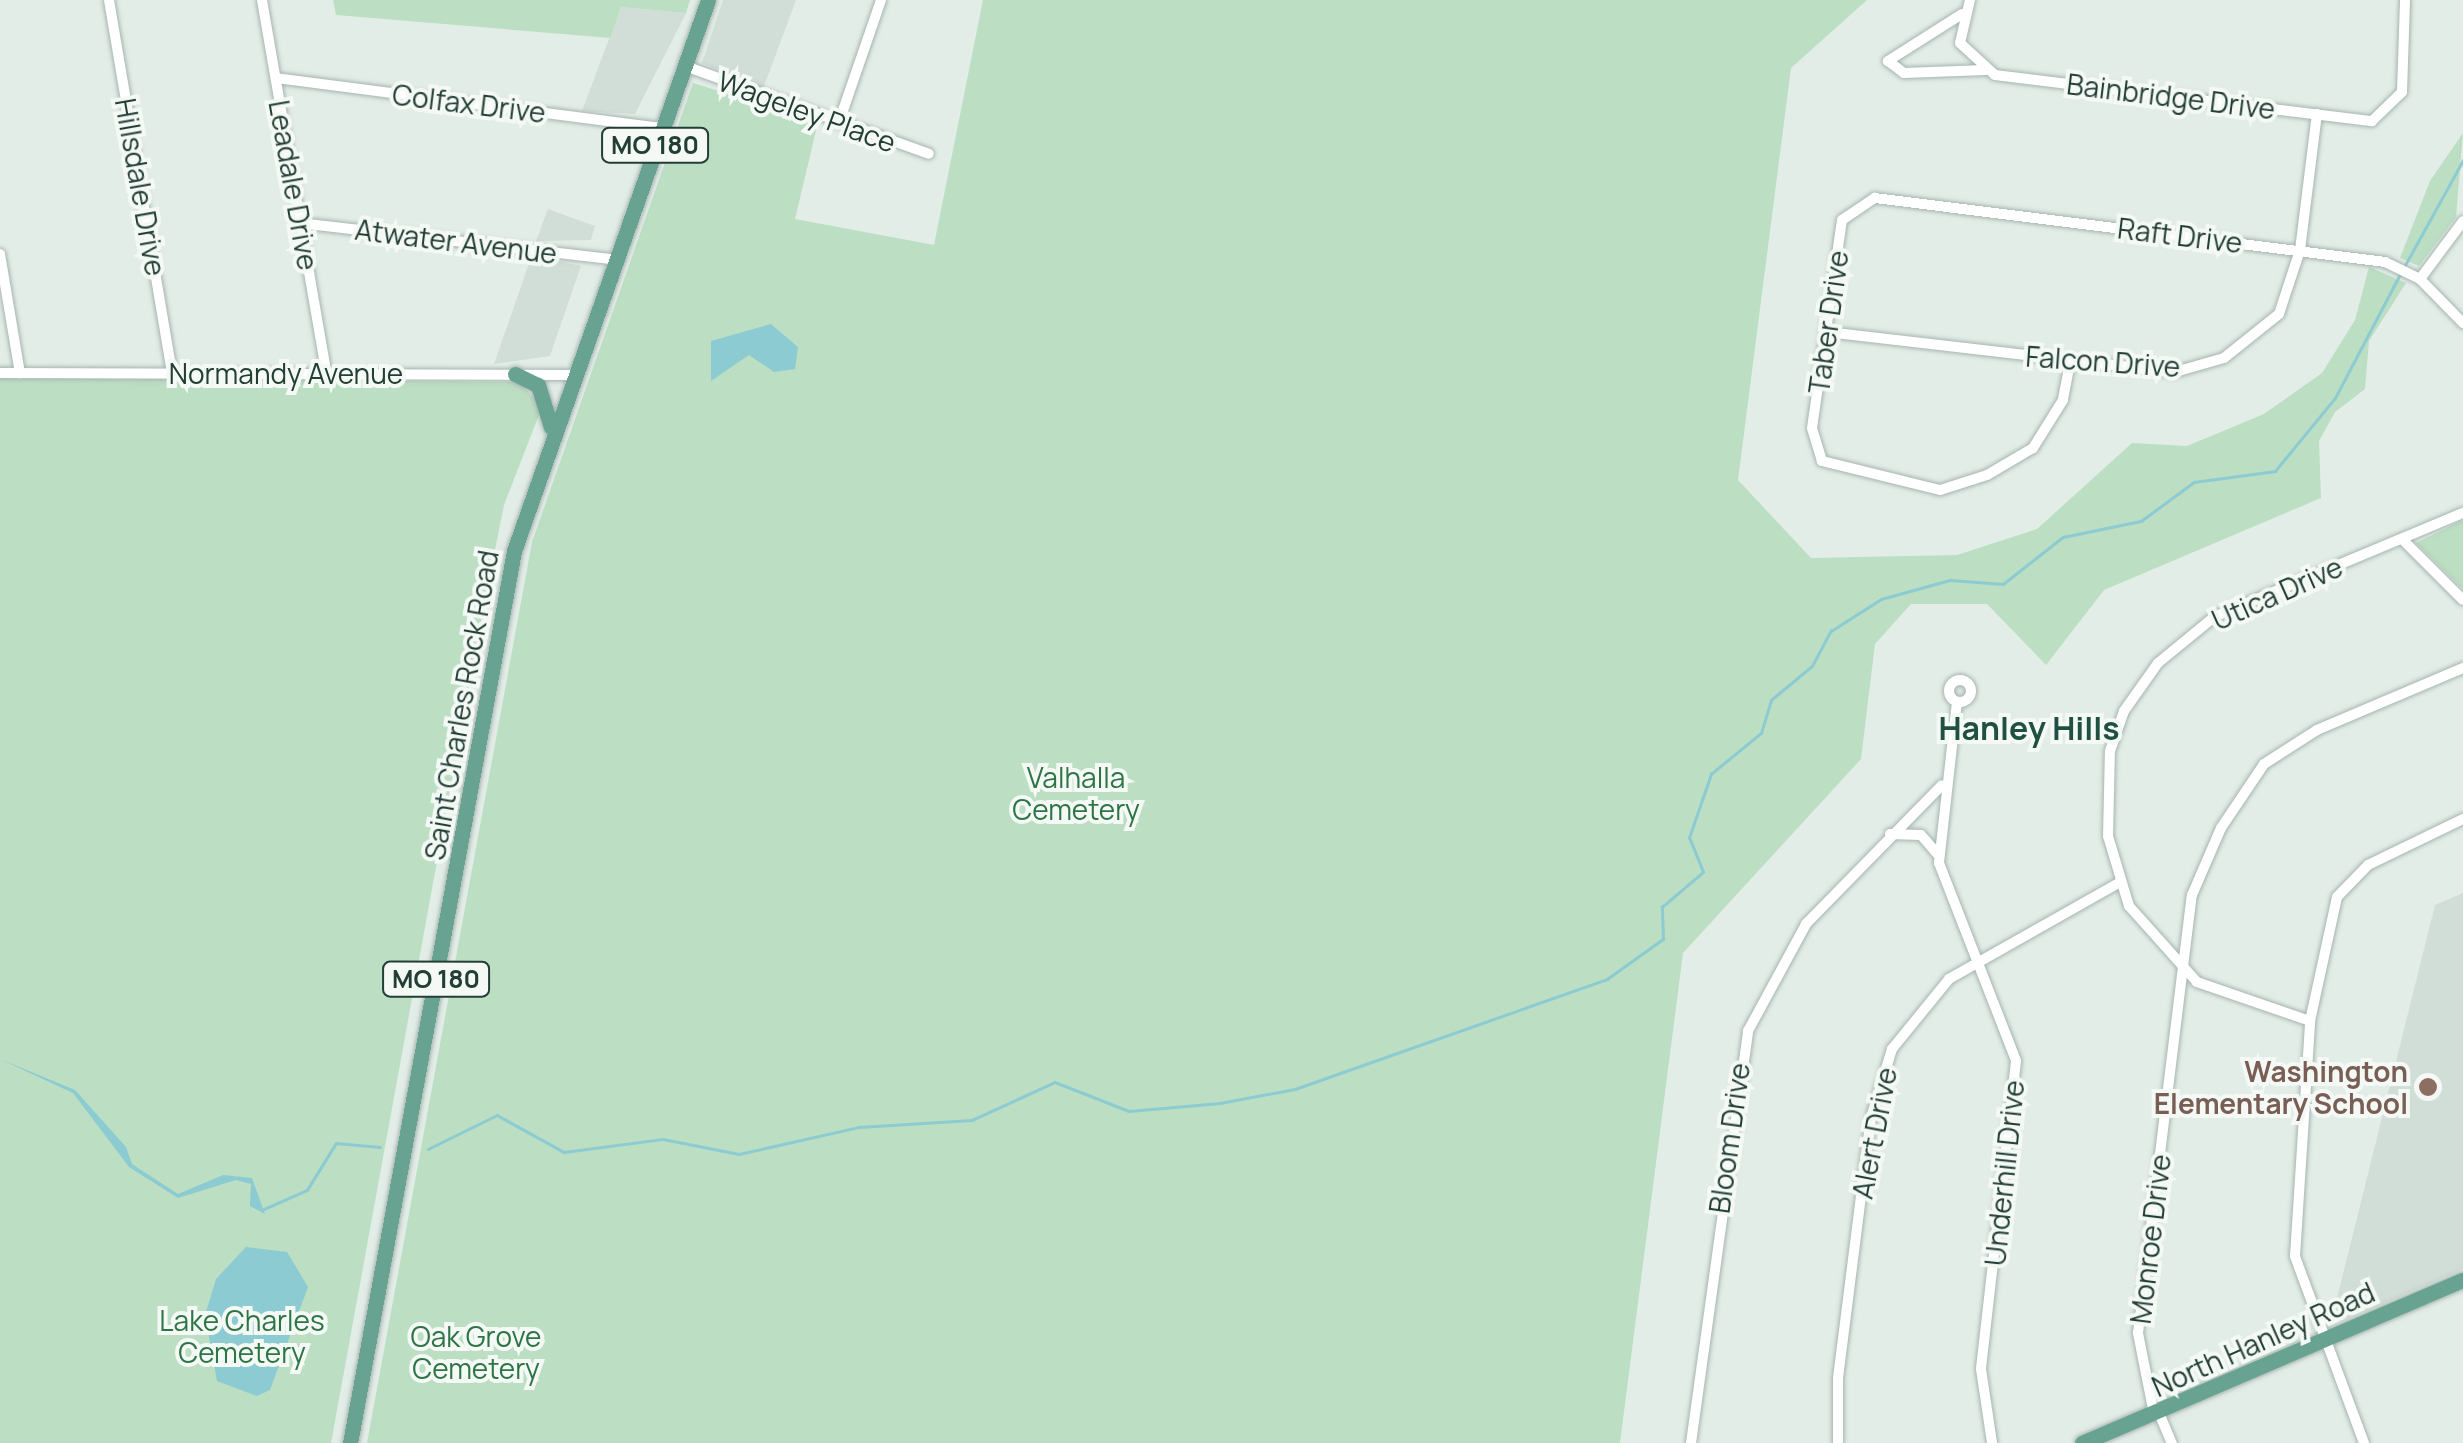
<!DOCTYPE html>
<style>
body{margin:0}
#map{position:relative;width:2463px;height:1443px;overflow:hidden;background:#e3ede8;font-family:Manrope,sans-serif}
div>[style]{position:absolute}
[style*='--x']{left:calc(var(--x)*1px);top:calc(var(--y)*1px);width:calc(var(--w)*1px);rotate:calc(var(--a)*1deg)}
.built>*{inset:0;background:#d1ddd7}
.green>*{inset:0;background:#bcdec3}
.water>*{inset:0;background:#8ccbd1}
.stream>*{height:2.5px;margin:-1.25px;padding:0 1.25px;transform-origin:1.25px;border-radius:1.25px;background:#8ccbd1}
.roads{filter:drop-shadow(0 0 2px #a6b5af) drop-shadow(0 0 2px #a6b5af)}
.street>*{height:10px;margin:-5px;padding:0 5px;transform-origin:5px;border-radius:5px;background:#fff}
.street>.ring{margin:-5px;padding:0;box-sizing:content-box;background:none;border:10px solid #fff;border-radius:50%}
.primary>*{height:15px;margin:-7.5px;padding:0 7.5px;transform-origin:7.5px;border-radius:7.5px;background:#68a290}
.dots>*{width:28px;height:28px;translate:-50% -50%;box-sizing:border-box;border:5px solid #f4f9f6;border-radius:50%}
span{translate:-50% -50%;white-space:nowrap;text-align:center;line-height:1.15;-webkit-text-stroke:8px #f4f9f6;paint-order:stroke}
.shield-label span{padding:2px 8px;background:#f4f9f6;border:2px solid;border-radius:8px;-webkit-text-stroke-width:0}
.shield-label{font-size:25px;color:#233e35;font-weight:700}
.street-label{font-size:28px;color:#233e35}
.park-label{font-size:28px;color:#2d7545}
.education-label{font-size:28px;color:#785e54;font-weight:700}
.right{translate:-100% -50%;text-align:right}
.quarter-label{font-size:32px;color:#1f5041;font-weight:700}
</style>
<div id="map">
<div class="built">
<i style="clip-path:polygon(723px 0,796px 0,763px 89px,702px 63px)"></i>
<i style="clip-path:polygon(621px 7px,686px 13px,635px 114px,582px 111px)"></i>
<i style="clip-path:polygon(548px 209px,595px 226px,591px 240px,536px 241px)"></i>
<i style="clip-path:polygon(532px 255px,581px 266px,550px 356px,494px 364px)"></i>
<i style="clip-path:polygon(2463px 893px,2463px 1269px,2330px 1326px,2435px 905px)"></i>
</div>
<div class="green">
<i style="clip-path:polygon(333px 0,690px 0,686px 13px,621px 7px,610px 38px,336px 15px)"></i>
<i style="clip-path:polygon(983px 0,1867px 0,1791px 68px,1738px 480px,1811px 558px,1957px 555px,2037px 529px,2132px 443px,2187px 446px,2264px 414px,2322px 373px,2355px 320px,2369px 267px,2406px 283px,2369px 341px,2365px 389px,2335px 412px,2319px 441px,2321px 498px,2104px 590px,2046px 665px,1987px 604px,1911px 604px,1875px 644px,1861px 759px,1683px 953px,1620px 1443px,367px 1443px,532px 542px,693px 83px,818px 122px,795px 219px,934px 245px)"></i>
<i style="clip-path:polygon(2463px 133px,2456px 217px,2419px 266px,2400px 258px,2430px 181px)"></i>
<i style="clip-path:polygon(0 377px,519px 382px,542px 407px,504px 505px,481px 620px,331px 1443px,0 1443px)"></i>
<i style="clip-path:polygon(2463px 520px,2463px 589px,2416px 543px)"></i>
</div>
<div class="water">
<i style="clip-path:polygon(771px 324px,798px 347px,795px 369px,774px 372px,749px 355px,711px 381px,711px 341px)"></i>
<i style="clip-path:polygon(0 1059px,75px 1090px,126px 1147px,132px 1164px,178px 1194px,223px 1175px,252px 1178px,265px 1214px,250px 1206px,251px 1184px,236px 1180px,178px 1198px,129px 1167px,73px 1093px)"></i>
<i style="clip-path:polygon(246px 1247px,287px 1252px,308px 1287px,270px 1390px,257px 1396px,217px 1381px,205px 1315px,216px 1279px)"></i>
</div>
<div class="stream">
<i style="--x:2404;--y:267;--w:122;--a:-61.1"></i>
<i style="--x:428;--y:1149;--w:77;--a:-26.2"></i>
<i style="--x:497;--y:1115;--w:77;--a:28.9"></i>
<i style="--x:564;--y:1152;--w:100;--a:-7.5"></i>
<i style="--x:663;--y:1139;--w:77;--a:11.2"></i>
<i style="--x:739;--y:1154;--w:123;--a:-12.7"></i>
<i style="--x:859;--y:1127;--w:113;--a:-3.5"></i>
<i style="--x:972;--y:1120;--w:91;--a:-24.6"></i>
<i style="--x:1055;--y:1082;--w:79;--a:21.4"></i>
<i style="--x:1129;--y:1111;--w:91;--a:-5"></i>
<i style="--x:1220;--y:1103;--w:76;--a:-10.6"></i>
<i style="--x:1295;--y:1089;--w:331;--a:-19.4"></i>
<i style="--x:1607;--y:979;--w:69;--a:-35.5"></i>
<i style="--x:1663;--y:939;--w:32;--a:-92"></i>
<i style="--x:1662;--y:907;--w:54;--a:-40.5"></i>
<i style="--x:1703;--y:872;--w:37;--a:-112"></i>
<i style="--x:1689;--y:838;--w:68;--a:-71"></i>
<i style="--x:1711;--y:774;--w:65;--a:-39.4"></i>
<i style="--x:1761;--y:733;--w:34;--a:-73"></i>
<i style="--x:1771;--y:700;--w:53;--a:-39.7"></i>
<i style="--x:1812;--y:666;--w:40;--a:-62"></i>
<i style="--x:1831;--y:631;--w:59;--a:-32.6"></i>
<i style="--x:1881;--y:599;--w:72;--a:-15.4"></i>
<i style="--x:1950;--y:580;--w:53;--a:4.3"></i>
<i style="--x:2003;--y:584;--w:76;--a:-38.1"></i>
<i style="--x:2063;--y:537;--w:80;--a:-11.6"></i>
<i style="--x:2141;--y:521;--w:66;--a:-36.3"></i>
<i style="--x:2194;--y:482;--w:82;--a:-7.7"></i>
<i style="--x:2275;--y:471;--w:94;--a:-50.6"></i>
<i style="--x:2335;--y:398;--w:140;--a:-62.3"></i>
<i style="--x:262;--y:1210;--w:49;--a:-24"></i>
<i style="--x:307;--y:1190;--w:55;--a:-58.3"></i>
<i style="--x:336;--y:1143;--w:44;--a:5.2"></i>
</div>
<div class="roads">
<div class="street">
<i style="--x:109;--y:0;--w:378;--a:80.4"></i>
<i style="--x:262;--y:0;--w:376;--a:80.2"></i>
<i style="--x:1970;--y:0;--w:44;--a:103.1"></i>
<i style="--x:1960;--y:43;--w:47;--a:42.4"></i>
<i style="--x:1995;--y:75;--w:380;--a:7"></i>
<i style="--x:2372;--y:121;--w:42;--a:-44"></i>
<i style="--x:2402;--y:92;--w:92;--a:-88.1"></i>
<i style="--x:1962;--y:14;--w:88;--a:147.6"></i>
<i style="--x:1888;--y:61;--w:20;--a:37"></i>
<i style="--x:1904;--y:73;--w:82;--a:-2.1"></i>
<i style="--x:685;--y:66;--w:259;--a:19.8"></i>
<i style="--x:276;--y:78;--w:389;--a:7.4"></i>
<i style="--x:839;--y:122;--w:129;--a:-71"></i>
<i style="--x:300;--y:223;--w:314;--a:6.6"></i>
<i style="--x:0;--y:254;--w:121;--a:80.5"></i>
<i style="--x:2420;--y:279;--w:72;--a:-53.4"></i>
<i style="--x:1827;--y:332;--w:350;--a:6.6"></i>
<i style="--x:2175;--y:372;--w:51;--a:-15.9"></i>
<i style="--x:2224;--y:358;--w:70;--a:-38.7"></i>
<i style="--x:2279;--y:314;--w:67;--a:-71.8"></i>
<i style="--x:2300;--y:250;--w:137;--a:-82.9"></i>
<i style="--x:2070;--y:363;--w:38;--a:101"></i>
<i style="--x:2063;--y:400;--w:57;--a:122"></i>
<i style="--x:2033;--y:448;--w:53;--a:149.6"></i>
<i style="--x:1987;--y:475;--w:49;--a:162.3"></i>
<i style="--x:1940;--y:490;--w:122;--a:-166.2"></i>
<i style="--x:1822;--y:461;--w:34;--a:-107"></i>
<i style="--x:1812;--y:428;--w:210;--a:-81.8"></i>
<i style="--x:1842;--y:220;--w:40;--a:-34"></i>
<i style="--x:1875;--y:198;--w:514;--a:7.15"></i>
<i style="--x:2385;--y:262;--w:39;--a:26"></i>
<i style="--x:2420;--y:279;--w:62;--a:45.7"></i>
<i style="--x:0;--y:373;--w:571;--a:0.2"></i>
<i style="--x:2402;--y:539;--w:86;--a:45"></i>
<i class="ring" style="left:1949px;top:680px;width:12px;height:12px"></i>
<i style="--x:1957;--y:702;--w:162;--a:96.4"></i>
<i style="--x:1939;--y:863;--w:212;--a:68.7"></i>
<i style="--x:2016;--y:1061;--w:310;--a:96.5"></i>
<i style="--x:1981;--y:1369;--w:75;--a:81.5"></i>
<i style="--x:1890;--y:834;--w:31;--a:2"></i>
<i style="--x:1921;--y:835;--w:28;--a:49"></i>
<i style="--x:2310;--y:1021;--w:120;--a:-161"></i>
<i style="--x:2197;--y:982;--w:102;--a:-131.8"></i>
<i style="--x:2129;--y:906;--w:73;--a:-106.7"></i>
<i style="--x:2108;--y:836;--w:85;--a:-88.7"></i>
<i style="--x:2110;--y:751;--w:42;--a:-70.7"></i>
<i style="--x:2124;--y:711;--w:59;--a:-54.7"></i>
<i style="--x:2158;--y:663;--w:72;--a:-39.4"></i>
<i style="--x:2214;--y:617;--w:270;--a:-22.7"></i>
<i style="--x:2159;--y:1413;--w:33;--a:67"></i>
<i style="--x:2154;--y:1414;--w:83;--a:-101.2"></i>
<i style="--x:2138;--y:1333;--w:441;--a:-83"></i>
<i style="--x:2192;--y:895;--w:73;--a:-66.6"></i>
<i style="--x:2221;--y:828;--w:77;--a:-56.1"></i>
<i style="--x:2264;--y:764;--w:63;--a:-32.7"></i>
<i style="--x:2317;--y:730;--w:159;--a:-23"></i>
<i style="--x:1691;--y:1443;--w:416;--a:-82.1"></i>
<i style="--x:1748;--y:1031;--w:122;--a:-61.5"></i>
<i style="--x:1806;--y:924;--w:194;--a:-45.6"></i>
<i style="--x:1838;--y:1443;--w:65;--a:-90"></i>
<i style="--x:1838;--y:1378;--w:262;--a:-82.8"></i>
<i style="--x:1871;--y:1118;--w:72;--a:-73.1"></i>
<i style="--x:1892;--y:1049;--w:90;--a:-50.8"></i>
<i style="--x:1949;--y:979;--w:195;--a:-29.5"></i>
<i style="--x:2364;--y:1443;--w:199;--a:-110.3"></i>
<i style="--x:2295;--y:1256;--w:235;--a:-86.3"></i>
<i style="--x:2310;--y:1021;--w:127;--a:-77.7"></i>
<i style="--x:2337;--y:897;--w:45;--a:-45.9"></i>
<i style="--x:2368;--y:865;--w:106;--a:-25.8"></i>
</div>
<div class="primary">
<i style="--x:515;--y:374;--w:25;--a:26"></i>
<i style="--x:538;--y:385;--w:44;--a:72.8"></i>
<i style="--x:350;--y:1443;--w:907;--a:-79.58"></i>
<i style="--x:514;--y:551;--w:584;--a:-70.6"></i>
<i style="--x:2082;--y:1443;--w:414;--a:-23.2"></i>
</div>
</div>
<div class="dots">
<i style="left:2428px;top:1087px;background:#8d6e63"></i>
</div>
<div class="shield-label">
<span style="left:655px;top:145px">MO 180</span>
<span style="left:436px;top:979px">MO 180</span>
</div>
<div class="street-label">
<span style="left:2171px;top:96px;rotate:7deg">Bainbridge Drive</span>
<span style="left:469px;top:103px;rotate:7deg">Colfax Drive</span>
<span style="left:807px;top:111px;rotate:20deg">Wageley Place</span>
<span style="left:294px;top:185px;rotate:80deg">Leadale Drive</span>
<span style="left:141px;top:187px;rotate:80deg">Hillsdale Drive</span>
<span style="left:2180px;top:235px;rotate:7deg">Raft Drive</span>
<span style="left:456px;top:241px;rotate:7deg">Atwater Avenue</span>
<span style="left:1828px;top:322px;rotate:-82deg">Taber Drive</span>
<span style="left:2103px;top:361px;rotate:4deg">Falcon Drive</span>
<span style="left:286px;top:373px">Normandy Avenue</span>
<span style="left:2277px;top:593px;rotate:-24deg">Utica Drive</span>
<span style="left:461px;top:705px;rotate:-80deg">Saint Charles Rock Road</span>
<span style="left:1874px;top:1133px;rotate:-79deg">Alert Drive</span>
<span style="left:1729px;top:1138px;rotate:-82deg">Bloom Drive</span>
<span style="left:2004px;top:1173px;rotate:-84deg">Underhill Drive</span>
<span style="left:2150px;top:1239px;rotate:-83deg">Monroe Drive</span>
<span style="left:2263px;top:1339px;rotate:-24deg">North Hanley Road</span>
</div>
<div class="park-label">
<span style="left:1076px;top:793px">Valhalla<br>Cemetery</span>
<span style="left:242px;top:1336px">Lake Charles<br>Cemetery</span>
<span style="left:476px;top:1352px">Oak Grove<br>Cemetery</span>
</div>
<div class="education-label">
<span class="right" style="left:2408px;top:1087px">Washington<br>Elementary School</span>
</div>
<div class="quarter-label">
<span style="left:2029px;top:728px">Hanley Hills</span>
</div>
</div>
